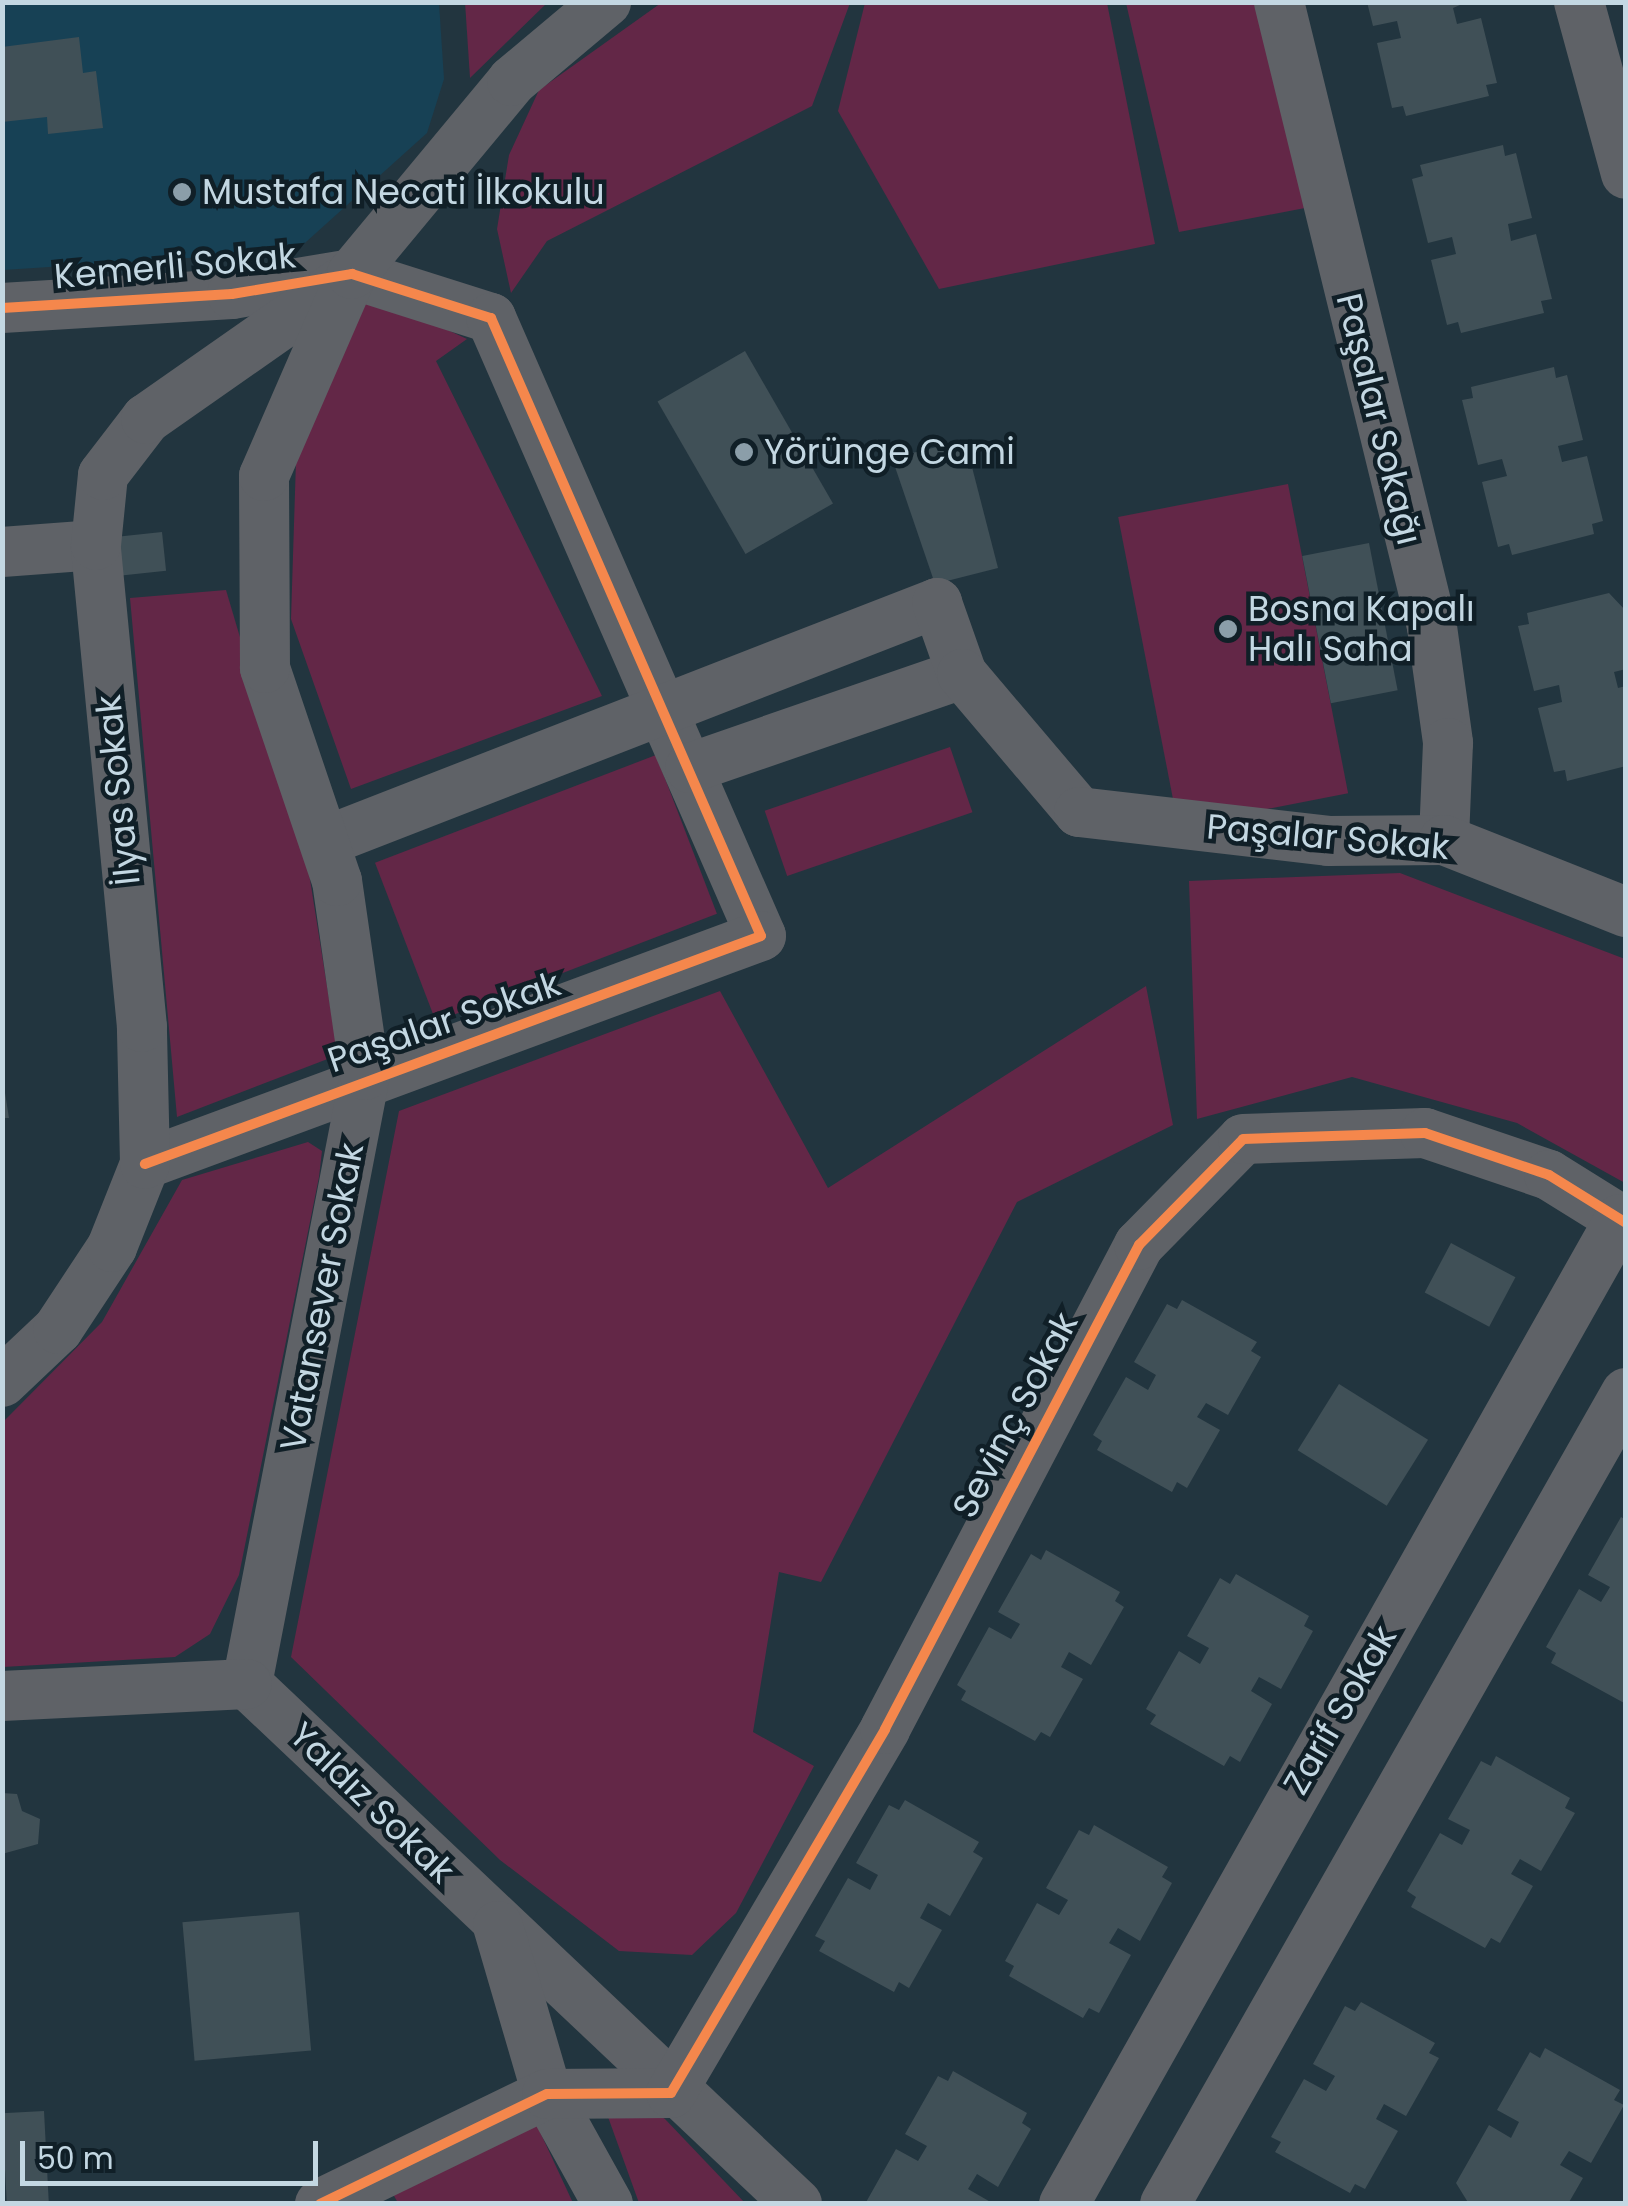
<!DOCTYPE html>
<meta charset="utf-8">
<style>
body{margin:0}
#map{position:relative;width:1628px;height:2206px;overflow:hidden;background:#22353f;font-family:Poppins,sans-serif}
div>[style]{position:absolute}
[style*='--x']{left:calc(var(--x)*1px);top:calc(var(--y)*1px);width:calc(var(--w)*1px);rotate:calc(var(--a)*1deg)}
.built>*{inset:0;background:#174155}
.green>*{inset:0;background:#632747;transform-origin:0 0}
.building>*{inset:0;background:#405057;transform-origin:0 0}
.minor>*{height:50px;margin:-25px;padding:0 25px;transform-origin:25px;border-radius:25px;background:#5f6267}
.cycleway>*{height:10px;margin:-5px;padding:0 5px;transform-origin:5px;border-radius:5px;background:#f5874c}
.dots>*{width:28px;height:28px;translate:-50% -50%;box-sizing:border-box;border:5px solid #101f27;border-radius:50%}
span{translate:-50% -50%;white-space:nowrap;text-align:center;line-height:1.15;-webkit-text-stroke:9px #101f27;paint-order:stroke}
.poi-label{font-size:35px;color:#c3d7e2}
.left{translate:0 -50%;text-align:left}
.street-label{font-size:35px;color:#c3d7e2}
.frame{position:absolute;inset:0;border:5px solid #c3d7e2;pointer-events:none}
.scale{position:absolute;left:20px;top:2141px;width:298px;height:45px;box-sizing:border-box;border:5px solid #c3d7e2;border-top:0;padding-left:12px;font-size:30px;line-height:35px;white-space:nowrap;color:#c3d7e2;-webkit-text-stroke:8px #101f27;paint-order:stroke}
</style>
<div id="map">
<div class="built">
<i style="clip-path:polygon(3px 3px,439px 3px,444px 79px,427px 133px,296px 251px,3px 270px)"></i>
</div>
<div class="green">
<i style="clip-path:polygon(465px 2px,547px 2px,547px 3px,470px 78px)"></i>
<i style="clip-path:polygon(661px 3px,850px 3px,812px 106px,547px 241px,511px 293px,497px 229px,509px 155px,539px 90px)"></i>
<i style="clip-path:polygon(865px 3px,1107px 3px,1155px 244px,939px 289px,838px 111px)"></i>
<i style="clip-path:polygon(1126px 3px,1255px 3px,1305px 208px,1179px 232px)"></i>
<i style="clip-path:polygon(377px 297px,467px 339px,436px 361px,602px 696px,351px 789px,291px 619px,297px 429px,350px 305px)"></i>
<i style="left:1288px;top:484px;width:315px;height:173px;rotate:79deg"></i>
<i style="clip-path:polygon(226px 590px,308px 867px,338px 1055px,177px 1117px,130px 598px)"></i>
<i style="left:950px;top:747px;width:69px;height:196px;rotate:71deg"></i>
<i style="left:656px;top:755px;width:170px;height:301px;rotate:69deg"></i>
<i style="clip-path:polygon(1400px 873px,1625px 959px,1625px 1183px,1517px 1123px,1352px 1077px,1197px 1119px,1189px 881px)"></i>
<i style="clip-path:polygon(1146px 986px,1173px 1125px,1017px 1202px,821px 1582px,779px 1572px,753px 1732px,814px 1766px,736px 1913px,692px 1955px,619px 1951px,500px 1860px,291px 1657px,399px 1111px,720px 991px,828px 1188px)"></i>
<i style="clip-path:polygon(308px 1142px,322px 1151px,319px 1177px,239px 1575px,210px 1634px,175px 1657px,3px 1667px,3px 1422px,102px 1322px,182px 1180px)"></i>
<i style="clip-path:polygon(637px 2101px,665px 2119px,745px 2203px,639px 2203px,603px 2103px)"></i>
<i style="clip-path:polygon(534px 2119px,573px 2203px,398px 2203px,389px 2187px)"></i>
</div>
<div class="building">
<i style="clip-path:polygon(1367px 2px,1467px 2px,1453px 8px,1457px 24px,1481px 18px,1497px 83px,1486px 85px,1489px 96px,1406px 116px,1403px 106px,1392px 108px,1377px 43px,1401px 38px,1397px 21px,1373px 26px)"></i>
<i style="clip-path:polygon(79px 37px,83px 73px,96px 71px,103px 128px,48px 134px,47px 117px,2px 122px,2px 47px)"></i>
<i style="clip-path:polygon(1503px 145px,1505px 156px,1516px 153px,1532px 218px,1508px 224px,1511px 241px,1536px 234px,1552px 299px,1541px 301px,1544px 313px,1461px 333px,1458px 322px,1447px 325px,1431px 260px,1456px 254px,1452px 237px,1428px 243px,1412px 179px,1423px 176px,1420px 165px)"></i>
<i style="left:745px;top:351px;width:176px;height:101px;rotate:60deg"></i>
<i style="clip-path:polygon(1554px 367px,1556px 378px,1567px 375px,1583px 440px,1558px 446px,1562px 462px,1587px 456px,1603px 521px,1592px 524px,1594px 534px,1512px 555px,1509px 544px,1498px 547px,1482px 482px,1507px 476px,1502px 459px,1478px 465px,1462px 400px,1473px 398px,1471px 387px)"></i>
<i style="clip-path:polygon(965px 440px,998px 568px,935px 584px,892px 458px)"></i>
<i style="left:162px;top:532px;width:39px;height:59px;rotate:84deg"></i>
<i style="left:1369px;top:543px;width:150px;height:68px;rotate:79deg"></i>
<i style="clip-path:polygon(1609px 593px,1626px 611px,1626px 669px,1614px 672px,1618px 688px,1626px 686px,1626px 766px,1567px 781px,1565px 770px,1554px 772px,1538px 708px,1562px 702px,1559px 685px,1534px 691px,1518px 626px,1529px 624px,1527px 613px)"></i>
<i style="clip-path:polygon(2px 1074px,9px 1118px,2px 1118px)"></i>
<i style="left:1451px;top:1243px;width:73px;height:56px;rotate:28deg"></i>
<i style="clip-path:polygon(1182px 1300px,1257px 1342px,1251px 1351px,1261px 1357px,1228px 1415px,1206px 1403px,1197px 1417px,1220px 1430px,1187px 1488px,1177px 1482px,1172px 1492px,1097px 1450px,1102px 1441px,1093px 1435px,1126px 1377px,1148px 1390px,1156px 1375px,1134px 1362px,1167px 1304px,1177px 1309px)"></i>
<i style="left:1339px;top:1384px;width:105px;height:78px;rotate:32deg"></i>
<i style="clip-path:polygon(1621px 1517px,1626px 1520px,1626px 1704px,1551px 1663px,1556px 1653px,1546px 1647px,1579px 1589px,1601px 1602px,1610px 1587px,1588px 1575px)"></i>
<i style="clip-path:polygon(1046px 1550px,1120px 1592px,1115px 1601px,1124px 1607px,1091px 1665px,1069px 1652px,1061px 1667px,1083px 1679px,1050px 1737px,1041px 1732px,1035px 1741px,961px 1700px,966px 1691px,957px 1685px,989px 1627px,1011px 1639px,1020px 1624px,998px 1612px,1031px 1554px,1041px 1560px)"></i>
<i style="clip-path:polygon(1236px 1574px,1309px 1616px,1304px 1626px,1313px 1631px,1281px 1689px,1259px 1677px,1251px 1691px,1272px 1704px,1240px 1762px,1230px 1756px,1224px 1766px,1150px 1724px,1156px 1715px,1146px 1709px,1179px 1651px,1200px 1664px,1209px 1648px,1187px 1636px,1220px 1578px,1230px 1584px)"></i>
<i style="clip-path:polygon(1496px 1756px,1570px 1798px,1565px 1808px,1575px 1813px,1541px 1871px,1520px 1859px,1511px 1874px,1533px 1886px,1500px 1943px,1491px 1938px,1485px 1948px,1411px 1907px,1416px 1897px,1407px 1891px,1440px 1833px,1462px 1845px,1470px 1830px,1448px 1819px,1481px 1761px,1491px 1766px)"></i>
<i style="clip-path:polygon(2px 1793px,17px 1794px,22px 1811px,40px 1819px,38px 1844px,2px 1854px)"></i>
<i style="clip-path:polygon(905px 1800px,979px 1842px,973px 1852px,983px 1858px,950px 1916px,928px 1903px,920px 1918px,942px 1930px,909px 1988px,899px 1982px,894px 1992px,819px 1951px,825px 1941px,815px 1936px,848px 1878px,870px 1890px,878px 1875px,856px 1863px,889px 1805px,899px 1810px)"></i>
<i style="clip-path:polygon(1094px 1825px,1168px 1867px,1162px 1877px,1172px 1883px,1140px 1941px,1118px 1928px,1109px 1943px,1131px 1955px,1099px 2013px,1089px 2008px,1083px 2018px,1009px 1976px,1014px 1966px,1005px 1961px,1037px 1903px,1059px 1915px,1068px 1900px,1046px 1888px,1079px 1830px,1089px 1835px)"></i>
<i style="left:299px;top:1912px;width:139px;height:117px;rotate:85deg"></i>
<i style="clip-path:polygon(1361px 2002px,1435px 2043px,1429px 2053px,1439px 2058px,1406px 2116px,1384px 2104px,1376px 2119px,1398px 2131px,1365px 2189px,1355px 2184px,1350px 2193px,1275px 2152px,1281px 2142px,1271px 2137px,1304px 2079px,1326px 2091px,1335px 2076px,1313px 2064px,1345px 2006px,1355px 2011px)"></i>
<i style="clip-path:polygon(1545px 2048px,1620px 2090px,1614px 2100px,1624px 2105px,1591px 2163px,1569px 2151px,1560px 2165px,1583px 2178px,1568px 2204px,1469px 2204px,1456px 2183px,1489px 2125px,1511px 2138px,1519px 2122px,1497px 2110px,1530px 2052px,1540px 2058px)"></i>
<i style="clip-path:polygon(953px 2071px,1027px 2113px,1022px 2123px,1031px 2129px,998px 2187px,977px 2174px,968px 2189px,994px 2204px,865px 2204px,896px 2149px,918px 2161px,927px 2146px,905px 2134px,938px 2076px,948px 2081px)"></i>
<i style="left:44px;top:2111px;width:93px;height:42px;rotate:87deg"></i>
</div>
<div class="minor">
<i style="--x:1279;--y:2;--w:643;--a:76.24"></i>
<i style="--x:1432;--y:627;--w:117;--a:82.1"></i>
<i style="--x:1448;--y:743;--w:97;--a:92.4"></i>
<i style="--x:1579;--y:2;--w:178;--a:74.7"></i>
<i style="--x:2;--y:308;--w:230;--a:-3.5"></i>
<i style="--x:232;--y:294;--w:122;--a:-9.5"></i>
<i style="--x:352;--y:274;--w:146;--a:17.6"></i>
<i style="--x:491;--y:318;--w:674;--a:66.4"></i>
<i style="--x:761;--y:936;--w:657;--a:159.69"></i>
<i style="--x:2;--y:552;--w:94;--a:-4.3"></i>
<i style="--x:690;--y:768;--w:288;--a:-19.1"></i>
<i style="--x:326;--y:841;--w:656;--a:-21.28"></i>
<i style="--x:937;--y:603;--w:75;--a:70.6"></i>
<i style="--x:962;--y:674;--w:181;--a:49.7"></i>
<i style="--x:1079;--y:812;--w:251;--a:6.6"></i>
<i style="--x:1328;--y:841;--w:116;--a:-0.5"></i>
<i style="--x:1444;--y:840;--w:196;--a:21.6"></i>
<i style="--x:2;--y:1382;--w:77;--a:-43.4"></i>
<i style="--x:58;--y:1329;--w:98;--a:-56.6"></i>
<i style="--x:112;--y:1247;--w:89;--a:-68.3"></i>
<i style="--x:145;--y:1164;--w:137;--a:-91.3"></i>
<i style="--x:142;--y:1027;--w:484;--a:-95.5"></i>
<i style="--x:96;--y:545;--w:70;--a:-84.3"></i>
<i style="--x:103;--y:475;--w:71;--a:-52.5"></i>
<i style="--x:146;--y:419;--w:237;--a:-35"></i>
<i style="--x:247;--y:1684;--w:620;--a:-79.03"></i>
<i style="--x:365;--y:1075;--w:196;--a:-98.2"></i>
<i style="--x:337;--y:881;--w:225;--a:-108.7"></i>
<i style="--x:265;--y:668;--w:192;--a:-90.3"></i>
<i style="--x:264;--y:476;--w:220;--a:-66.5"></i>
<i style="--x:352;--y:274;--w:251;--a:-50.3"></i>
<i style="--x:512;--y:81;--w:123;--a:-40"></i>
<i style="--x:247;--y:1684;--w:757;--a:43.39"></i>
<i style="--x:2;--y:1696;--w:245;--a:-2.8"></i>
<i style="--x:498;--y:1926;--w:175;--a:73.7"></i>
<i style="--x:547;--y:2094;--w:126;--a:61"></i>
<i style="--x:320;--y:2204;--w:252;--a:-25.9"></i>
<i style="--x:547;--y:2094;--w:124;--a:-0.5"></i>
<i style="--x:671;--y:2093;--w:422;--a:-59.5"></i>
<i style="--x:885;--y:1729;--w:547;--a:-62.31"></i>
<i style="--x:1139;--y:1245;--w:148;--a:-45.5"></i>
<i style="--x:1243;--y:1139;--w:182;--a:-1.9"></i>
<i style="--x:1425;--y:1133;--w:131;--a:18.7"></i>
<i style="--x:1549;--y:1175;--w:91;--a:31.9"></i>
<i style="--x:1064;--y:2204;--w:1131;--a:-60.56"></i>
<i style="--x:1165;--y:2204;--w:933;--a:-60.38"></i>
</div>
<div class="cycleway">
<i style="--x:2;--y:308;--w:230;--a:-3.5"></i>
<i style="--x:232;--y:294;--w:122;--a:-9.5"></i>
<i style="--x:352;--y:274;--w:146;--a:17.6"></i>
<i style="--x:491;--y:318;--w:674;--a:66.4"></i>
<i style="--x:761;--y:936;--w:657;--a:159.69"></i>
<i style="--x:320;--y:2204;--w:252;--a:-25.9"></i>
<i style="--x:547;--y:2094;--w:124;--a:-0.5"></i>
<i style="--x:671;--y:2093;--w:422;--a:-59.5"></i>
<i style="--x:885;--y:1729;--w:547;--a:-62.31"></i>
<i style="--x:1139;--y:1245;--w:148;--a:-45.5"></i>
<i style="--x:1243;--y:1139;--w:182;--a:-1.9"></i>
<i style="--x:1425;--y:1133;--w:131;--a:18.7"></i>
<i style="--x:1549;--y:1175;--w:91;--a:31.9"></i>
</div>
<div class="dots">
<i style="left:182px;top:192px;background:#8b9ea9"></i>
<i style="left:744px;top:452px;background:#8b9ea9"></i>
<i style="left:1228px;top:629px;background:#8b9ea9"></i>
</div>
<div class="poi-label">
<span class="left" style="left:202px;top:192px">Mustafa Necati İlkokulu</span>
<span class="left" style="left:764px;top:452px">Yörünge Cami</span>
<span class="left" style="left:1248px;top:629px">Bosna Kapalı<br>Halı Saha</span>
</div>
<div class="street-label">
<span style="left:175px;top:266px;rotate:-5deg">Kemerli Sokak</span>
<span style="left:1379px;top:419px;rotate:76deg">Paşalar Sokağı</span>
<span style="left:118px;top:790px;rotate:-96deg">İlyas Sokak</span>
<span style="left:1328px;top:837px;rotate:5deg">Paşalar Sokak</span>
<span style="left:444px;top:1022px;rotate:-19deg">Paşalar Sokak</span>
<span style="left:322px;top:1297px;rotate:-79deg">Vatansever Sokak</span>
<span style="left:1015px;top:1415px;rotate:-62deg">Sevinç Sokak</span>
<span style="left:1340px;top:1710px;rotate:-60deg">Zarif Sokak</span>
<span style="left:372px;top:1803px;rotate:44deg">Yaldız Sokak</span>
</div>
<div class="frame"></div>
<div class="scale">50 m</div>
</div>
